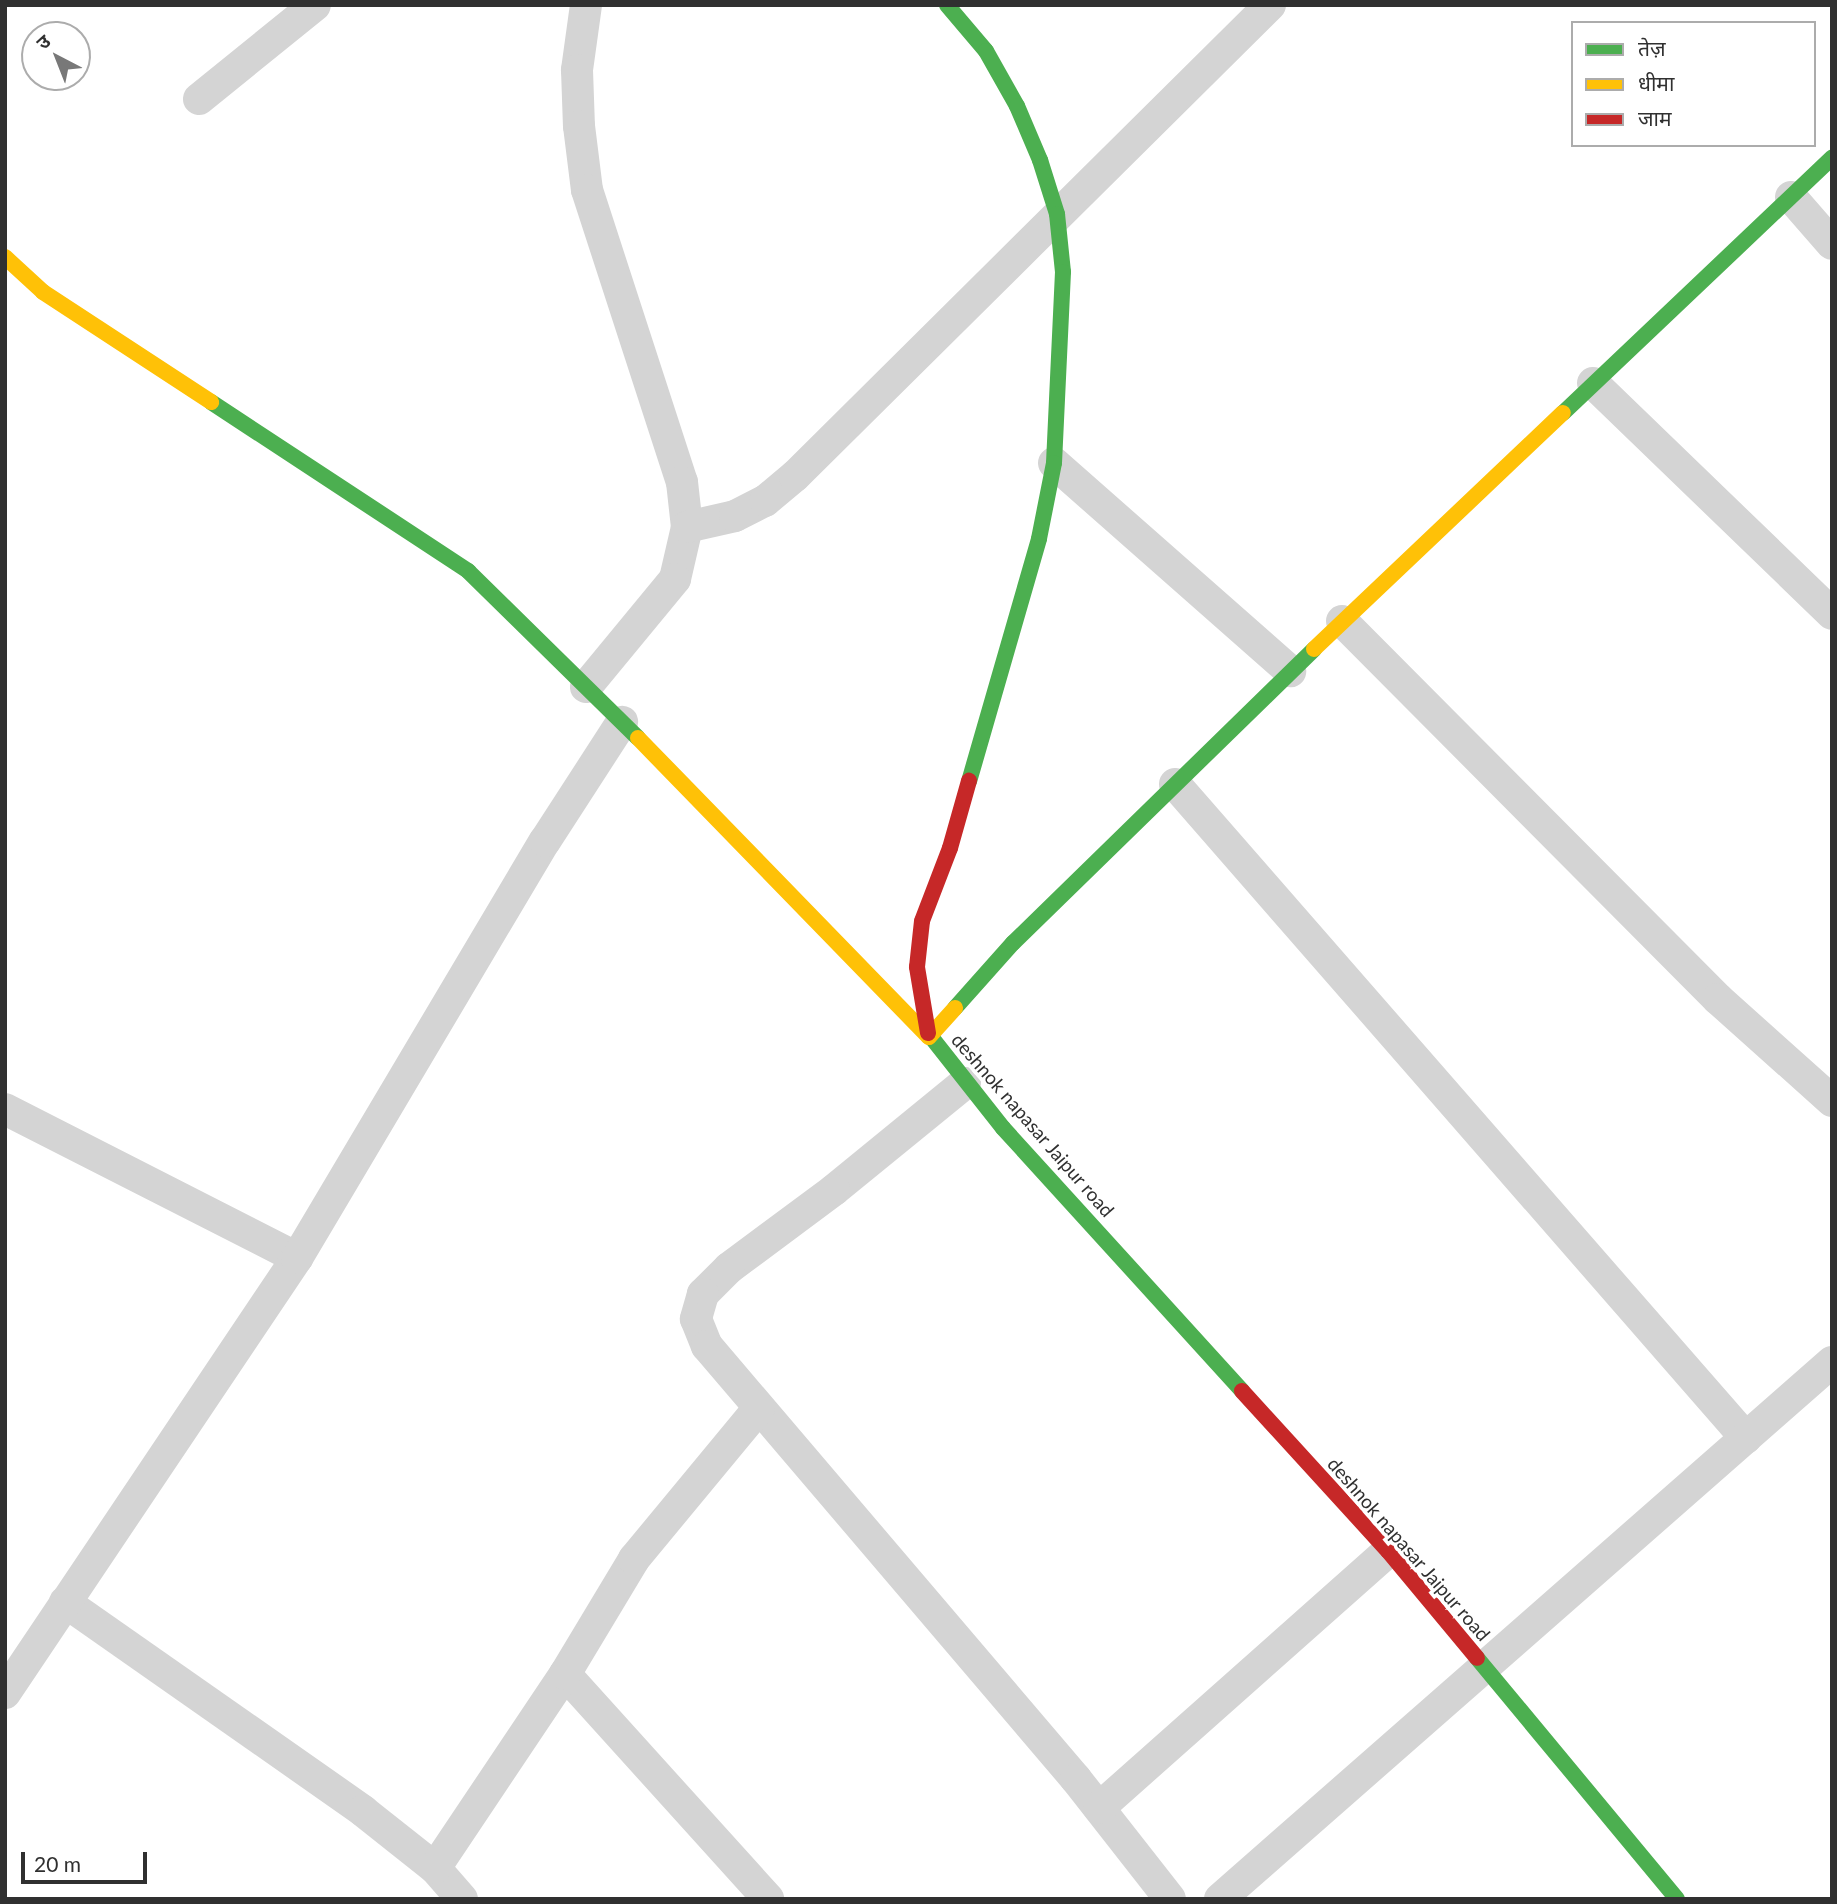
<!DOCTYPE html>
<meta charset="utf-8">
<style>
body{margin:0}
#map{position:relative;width:1837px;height:1904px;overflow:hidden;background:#fff;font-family:Lato,"Noto Sans Devanagari",sans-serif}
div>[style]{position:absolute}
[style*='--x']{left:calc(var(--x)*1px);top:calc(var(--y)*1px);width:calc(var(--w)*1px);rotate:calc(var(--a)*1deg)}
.street>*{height:32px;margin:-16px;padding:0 16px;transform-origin:16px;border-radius:16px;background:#d4d4d4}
.fast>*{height:16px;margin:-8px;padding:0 8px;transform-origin:8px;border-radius:8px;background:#4caf50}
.slow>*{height:16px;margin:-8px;padding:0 8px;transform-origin:8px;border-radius:8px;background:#ffc107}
.jam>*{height:16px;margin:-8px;padding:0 8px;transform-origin:8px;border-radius:8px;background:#c62828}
span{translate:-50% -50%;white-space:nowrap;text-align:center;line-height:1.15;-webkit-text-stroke:7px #fff;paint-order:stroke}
.street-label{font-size:19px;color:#303030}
.frame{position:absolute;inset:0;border:7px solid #303030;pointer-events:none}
.legend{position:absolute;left:1571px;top:21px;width:245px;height:126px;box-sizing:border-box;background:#fff;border:2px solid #acacac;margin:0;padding:9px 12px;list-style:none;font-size:21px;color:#303030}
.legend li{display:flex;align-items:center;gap:14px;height:35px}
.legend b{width:35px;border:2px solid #acacac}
.north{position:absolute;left:21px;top:21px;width:70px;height:70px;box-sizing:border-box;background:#fff;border:2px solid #acacac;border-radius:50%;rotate:318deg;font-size:19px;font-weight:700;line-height:28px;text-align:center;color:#303030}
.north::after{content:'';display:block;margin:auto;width:24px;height:32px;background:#787878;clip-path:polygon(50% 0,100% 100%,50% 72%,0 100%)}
.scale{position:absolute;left:21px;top:1852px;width:126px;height:32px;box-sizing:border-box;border:4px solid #303030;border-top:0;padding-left:9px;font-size:21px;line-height:24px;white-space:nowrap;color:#303030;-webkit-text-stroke:5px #fff;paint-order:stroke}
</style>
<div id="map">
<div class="street">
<i style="--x:586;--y:5;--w:66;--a:97.9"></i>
<i style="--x:577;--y:70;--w:56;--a:88"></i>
<i style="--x:579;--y:126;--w:64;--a:82.9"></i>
<i style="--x:587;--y:190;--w:307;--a:72"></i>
<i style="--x:682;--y:482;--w:45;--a:83.7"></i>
<i style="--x:687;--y:527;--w:53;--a:103"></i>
<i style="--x:675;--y:579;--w:140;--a:129.5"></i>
<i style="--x:199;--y:99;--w:149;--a:-39"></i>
<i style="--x:1791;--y:197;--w:62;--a:48.9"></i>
<i style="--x:1593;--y:383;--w:332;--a:44"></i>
<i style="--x:1054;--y:463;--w:315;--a:41.4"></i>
<i style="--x:687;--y:527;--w:49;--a:-12.9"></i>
<i style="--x:735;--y:516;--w:34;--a:-27"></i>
<i style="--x:765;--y:501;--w:39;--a:-40"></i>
<i style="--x:795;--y:476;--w:669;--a:-44.76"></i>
<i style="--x:1342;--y:621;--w:533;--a:45.15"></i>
<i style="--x:1718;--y:999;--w:153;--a:41.8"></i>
<i style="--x:1175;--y:784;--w:868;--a:48.88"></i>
<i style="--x:965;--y:1083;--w:169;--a:140.8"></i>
<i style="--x:834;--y:1190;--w:131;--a:143.4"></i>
<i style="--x:729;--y:1268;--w:37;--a:135"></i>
<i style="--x:703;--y:1294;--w:26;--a:106"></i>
<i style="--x:696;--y:1319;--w:29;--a:68"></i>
<i style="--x:707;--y:1346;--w:569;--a:49.56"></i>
<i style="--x:1076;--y:1779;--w:152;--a:51.9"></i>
<i style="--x:5;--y:1109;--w:328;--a:27"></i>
<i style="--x:65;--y:1602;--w:364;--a:35"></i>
<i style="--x:363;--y:1811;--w:92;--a:38.4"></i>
<i style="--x:435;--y:1868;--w:41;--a:48.9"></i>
<i style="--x:565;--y:1674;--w:303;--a:47.9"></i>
<i style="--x:5;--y:1693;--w:524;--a:-56.13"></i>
<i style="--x:297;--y:1258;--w:485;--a:-59.3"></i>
<i style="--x:545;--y:841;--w:142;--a:-57.1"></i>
<i style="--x:1099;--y:1808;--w:387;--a:-41.6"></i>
<i style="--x:435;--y:1868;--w:234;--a:-56.2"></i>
<i style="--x:565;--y:1674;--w:134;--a:-59"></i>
<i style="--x:634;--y:1559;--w:196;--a:-50.4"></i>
<i style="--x:1220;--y:1899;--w:814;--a:-41.27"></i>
</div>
<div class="fast">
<i style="--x:947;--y:5;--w:60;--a:49.7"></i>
<i style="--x:986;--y:51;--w:63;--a:60.6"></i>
<i style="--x:1017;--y:106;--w:59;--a:66.9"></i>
<i style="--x:1040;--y:160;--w:57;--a:72.5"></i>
<i style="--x:1057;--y:214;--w:58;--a:84.1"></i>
<i style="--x:1063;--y:272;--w:191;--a:92.7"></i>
<i style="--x:1054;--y:463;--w:77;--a:101.2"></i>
<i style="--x:1039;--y:539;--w:252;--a:106.1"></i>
<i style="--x:211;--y:402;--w:308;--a:33.3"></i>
<i style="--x:468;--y:571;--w:238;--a:44.5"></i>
<i style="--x:1563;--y:413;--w:371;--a:-43.5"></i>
<i style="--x:955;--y:1008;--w:87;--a:-48.3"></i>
<i style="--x:1013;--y:943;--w:421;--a:-44.3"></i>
<i style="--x:928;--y:1033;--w:121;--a:51.7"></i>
<i style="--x:1003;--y:1128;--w:355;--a:47.7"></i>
<i style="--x:1477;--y:1658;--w:313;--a:50.3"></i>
</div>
<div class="slow">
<i style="--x:5;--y:257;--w:52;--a:42.6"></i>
<i style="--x:43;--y:292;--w:201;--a:33.2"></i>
<i style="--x:1314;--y:649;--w:343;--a:-43.5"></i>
<i style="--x:638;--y:738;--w:417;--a:45.8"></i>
<i style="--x:929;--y:1037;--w:39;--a:-48"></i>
</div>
<div class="jam">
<i style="--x:928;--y:1033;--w:67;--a:-99.5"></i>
<i style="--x:917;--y:967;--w:46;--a:-83.8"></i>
<i style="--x:922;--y:921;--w:78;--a:-69"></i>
<i style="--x:950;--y:848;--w:70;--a:-74.2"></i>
<i style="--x:1242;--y:1391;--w:217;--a:47.6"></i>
<i style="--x:1388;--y:1551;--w:139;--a:50.2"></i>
</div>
<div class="street-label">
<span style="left:1033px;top:1125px;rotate:49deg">deshnok napasar Jaipur road</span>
<span style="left:1409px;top:1549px;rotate:49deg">deshnok napasar Jaipur road</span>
</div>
<div class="frame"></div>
<ul class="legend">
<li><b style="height:9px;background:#4caf50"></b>तेज़</li>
<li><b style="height:9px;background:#ffc107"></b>धीमा</li>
<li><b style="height:9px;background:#c62828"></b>जाम</li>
</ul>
<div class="north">उ</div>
<div class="scale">20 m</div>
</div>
